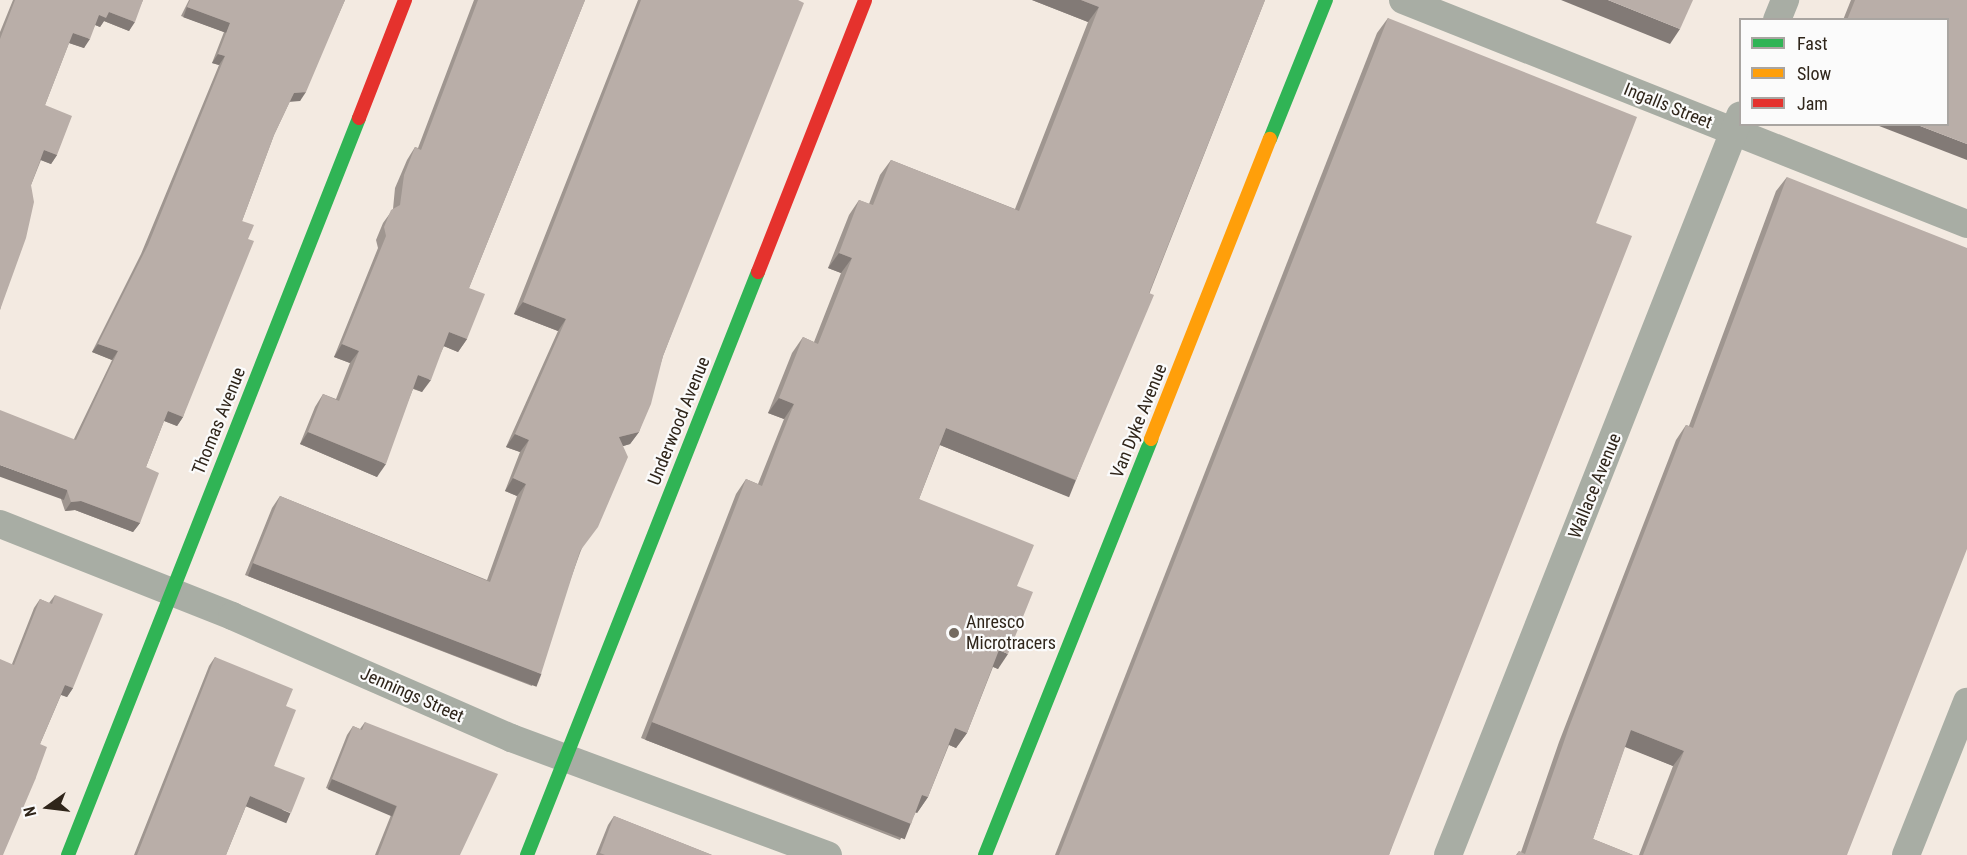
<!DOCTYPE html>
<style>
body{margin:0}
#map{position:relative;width:1967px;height:855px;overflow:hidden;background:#f3eae1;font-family:"Roboto Condensed",sans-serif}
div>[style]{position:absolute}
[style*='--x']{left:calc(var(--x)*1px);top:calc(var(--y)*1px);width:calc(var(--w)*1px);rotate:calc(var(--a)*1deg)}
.street>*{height:28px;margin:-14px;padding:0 14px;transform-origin:14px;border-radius:14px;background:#a8ada4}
.fast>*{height:14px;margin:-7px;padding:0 7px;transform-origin:7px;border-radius:7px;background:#30b455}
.slow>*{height:14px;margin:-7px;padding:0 7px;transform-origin:7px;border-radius:7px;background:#ff9f0a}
.jam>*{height:14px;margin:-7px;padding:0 7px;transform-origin:7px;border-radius:7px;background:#e5322d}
.wall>*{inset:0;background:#9f9690}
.shaded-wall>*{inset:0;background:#827a76;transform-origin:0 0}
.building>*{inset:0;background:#b9aea8}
.dots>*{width:16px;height:16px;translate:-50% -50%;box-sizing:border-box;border:3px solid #fbfbfb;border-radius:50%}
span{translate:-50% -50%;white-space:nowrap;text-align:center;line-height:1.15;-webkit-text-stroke:4.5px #fbfbfb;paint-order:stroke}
.street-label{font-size:18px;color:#2f251a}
.poi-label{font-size:18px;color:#2f251a}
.left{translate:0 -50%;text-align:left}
.legend{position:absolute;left:1739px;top:18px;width:210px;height:108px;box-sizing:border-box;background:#fbfbfb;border:2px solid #a9a5a1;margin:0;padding:8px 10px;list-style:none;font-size:18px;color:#2f251a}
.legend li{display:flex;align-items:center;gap:12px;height:30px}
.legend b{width:30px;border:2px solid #a9a5a1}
.north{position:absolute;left:18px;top:777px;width:60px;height:60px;-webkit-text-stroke:4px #fbfbfb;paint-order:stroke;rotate:256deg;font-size:16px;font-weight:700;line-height:24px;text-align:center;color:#2f251a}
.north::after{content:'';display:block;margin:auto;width:21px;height:27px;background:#2f251a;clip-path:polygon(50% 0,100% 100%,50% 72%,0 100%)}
</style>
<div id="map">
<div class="street">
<i style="--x:1403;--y:0;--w:607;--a:21.66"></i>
<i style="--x:1777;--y:20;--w:22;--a:-68"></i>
<i style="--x:0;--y:524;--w:250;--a:21.6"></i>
<i style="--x:232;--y:616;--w:305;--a:23.6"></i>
<i style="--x:511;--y:738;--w:338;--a:20.3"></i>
<i style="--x:1448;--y:855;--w:795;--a:-68.44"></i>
<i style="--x:1906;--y:855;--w:165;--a:-68.3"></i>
</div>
<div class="fast">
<i style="--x:1270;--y:139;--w:150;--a:-68.1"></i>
<i style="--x:68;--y:855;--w:792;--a:-68.45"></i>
<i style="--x:527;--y:855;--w:627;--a:-68.39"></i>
<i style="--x:985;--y:855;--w:448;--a:-68.2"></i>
</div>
<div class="slow">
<i style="--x:1151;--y:439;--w:323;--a:-68.4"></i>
</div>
<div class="jam">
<i style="--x:359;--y:118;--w:127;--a:-68.7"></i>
<i style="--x:758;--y:272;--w:292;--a:-68.5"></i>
</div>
<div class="wall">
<i style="clip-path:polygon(13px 0,143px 0,129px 31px,104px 21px,100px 27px,95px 25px,84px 48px,69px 43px,45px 105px,57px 155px,51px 164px,41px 160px,31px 185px,0 310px,0 32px)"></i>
<i style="clip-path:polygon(189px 0,345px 0,300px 101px,290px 101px,274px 135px,242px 221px,183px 417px,177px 426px,164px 421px,146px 467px,140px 523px,133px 532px,75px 510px,65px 511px,61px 499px,74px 439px,112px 360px,92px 352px,141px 254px,219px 65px,212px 63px,224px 32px,181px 16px)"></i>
<i style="clip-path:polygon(474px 0,585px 0,469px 288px,467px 339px,458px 352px,444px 346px,422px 392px,413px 389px,377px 477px,300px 444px,315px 407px,323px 394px,336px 399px,350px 363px,334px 357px,378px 248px,376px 240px,383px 223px,393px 209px,395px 188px,407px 160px,415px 147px,418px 148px)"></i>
<i style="clip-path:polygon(638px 0,798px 0,663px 356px,639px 432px,630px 444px,623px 446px,580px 553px,532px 686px,245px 575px,272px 508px,280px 496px,487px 580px,517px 496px,505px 491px,520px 452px,506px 447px,558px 331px,514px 314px)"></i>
<i style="clip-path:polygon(1032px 0,1265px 0,1076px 480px,1065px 495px,940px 445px,919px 499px,1017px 586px,998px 669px,993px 667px,967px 733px,956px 748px,949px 745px,928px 797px,917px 813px,916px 812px,900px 840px,641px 738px,736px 494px,746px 479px,758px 484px,784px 419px,768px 413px,792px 353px,803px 337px,814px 342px,841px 273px,828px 268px,849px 215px,859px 200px,869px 204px,880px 175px,891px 160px,1015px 209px,1088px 22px)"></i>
<i style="clip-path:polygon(1851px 0,1967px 0,1947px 20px,1843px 20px)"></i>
<i style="clip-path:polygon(1388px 18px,1596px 223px,1389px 855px,1055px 855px,1377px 33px)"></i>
<i style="clip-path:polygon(1787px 177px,1847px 855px,1639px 855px,1673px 766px,1625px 746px,1593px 839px,1633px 855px,1516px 855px,1519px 851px,1521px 852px,1559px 742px,1676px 440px,1686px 425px,1689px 426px,1776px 191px)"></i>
<i style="clip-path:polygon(55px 595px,73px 688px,67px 697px,61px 695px,40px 744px,35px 780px,12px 664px,34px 608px,40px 599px,49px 603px)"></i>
<i style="clip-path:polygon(215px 657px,286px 706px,274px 766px,285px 822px,246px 806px,226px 855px,134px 855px,209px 666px)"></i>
<i style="clip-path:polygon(365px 722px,460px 855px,375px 855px,391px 815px,326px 788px,347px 735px,353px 726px,360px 729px)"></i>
<i style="clip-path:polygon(614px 816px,712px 855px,596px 855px,608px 825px)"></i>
</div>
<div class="shaded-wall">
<i style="clip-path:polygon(1032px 0,1081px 0,1099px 7px,1088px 22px)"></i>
<i style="clip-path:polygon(1561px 0,1608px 0,1680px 29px,1670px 44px)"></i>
<i style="left:187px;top:7px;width:46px;height:11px;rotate:20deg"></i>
<i style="clip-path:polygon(109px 12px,135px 22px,129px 31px,104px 21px,100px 27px,93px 24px,99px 15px)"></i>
<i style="clip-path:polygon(73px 33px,90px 39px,84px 48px,66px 42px)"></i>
<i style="clip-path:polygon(218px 54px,225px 56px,219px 65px,212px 63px)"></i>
<i style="clip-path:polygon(306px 92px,300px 101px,288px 102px,294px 93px)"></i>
<i style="clip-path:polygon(1874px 124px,1915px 124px,1967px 144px,1967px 160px)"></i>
<i style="clip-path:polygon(44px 150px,57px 155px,51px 164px,38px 159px)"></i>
<i style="clip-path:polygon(839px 253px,852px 258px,841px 273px,828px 268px)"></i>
<i style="clip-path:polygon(523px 302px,566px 319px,558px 331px,514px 314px)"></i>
<i style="clip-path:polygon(449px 332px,467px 339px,458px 352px,441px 345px)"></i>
<i style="clip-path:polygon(98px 344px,118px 351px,112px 360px,92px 352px)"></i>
<i style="clip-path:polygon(342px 344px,359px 351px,350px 363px,334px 357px)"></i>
<i style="clip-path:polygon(418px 375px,431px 380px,422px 392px,410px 387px)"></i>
<i style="clip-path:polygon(779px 398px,794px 404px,784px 419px,768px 413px)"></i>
<i style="clip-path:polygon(168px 411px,183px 417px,177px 426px,162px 420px)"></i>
<i style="left:946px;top:428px;width:140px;height:18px;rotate:22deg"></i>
<i style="clip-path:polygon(308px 432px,386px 464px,377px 477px,300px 444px)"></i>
<i style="clip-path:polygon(639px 432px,630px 444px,610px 450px,619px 437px)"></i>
<i style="clip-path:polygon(515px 434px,529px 440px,520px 452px,506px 447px)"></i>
<i style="left:0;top:465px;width:72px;height:11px;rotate:20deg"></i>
<i style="clip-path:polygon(513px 478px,526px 484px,517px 496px,505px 491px)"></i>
<i style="clip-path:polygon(81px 501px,140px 523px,133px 532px,75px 510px,65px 511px,71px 502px)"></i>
<i style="left:253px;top:563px;width:309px;height:14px;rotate:21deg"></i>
<i style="clip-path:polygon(999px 650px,1008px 654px,998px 669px,989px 665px)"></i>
<i style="clip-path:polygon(65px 685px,73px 688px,67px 697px,59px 694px)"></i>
<i style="left:652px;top:722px;width:278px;height:19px;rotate:21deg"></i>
<i style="clip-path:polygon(955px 728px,967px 733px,956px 748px,945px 743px)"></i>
<i style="clip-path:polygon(1631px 730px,1684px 751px,1673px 766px,1620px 745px)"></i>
<i style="left:332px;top:779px;width:70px;height:11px;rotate:23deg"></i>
<i style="clip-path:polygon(922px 795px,928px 797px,917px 813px,912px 810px)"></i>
<i style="left:250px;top:796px;width:44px;height:11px;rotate:23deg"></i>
</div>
<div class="building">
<i style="clip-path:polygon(15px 0,143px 0,135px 22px,109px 12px,106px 18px,99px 15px,90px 39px,73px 33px,45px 105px,72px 116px,57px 155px,44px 150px,31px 185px,34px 202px,26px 238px,0 310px,0 39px)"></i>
<i style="clip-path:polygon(190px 0,345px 0,306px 92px,294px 93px,274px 135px,242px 221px,254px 225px,248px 239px,254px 241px,183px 417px,168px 411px,146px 467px,159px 473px,140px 523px,81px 501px,71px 502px,67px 490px,0 465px,0 410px,76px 440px,118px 351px,98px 344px,148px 245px,225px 56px,218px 54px,230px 23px,187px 7px)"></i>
<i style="clip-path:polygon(478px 0,585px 0,469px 288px,485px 294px,467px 339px,449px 332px,431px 380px,418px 375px,386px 464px,308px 432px,323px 394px,339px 401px,359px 351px,342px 344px,386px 236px,384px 227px,391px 210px,400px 205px,404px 175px,415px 147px,421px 150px)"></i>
<i style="clip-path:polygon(641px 0,798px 0,804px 3px,663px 356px,651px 404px,639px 432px,619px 437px,628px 457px,598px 527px,580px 551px,541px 674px,253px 563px,280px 496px,490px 582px,526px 484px,513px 478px,529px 440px,515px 434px,566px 319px,523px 302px)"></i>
<i style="clip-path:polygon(1081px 0,1265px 0,1149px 293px,1154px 295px,1076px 480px,946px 428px,919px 499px,1034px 545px,1017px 586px,1033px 592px,1008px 654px,999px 650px,967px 733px,955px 728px,928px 797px,922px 795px,911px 824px,652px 722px,746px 479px,762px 486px,778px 444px,794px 404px,779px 398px,803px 337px,818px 344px,852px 258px,839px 253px,859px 200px,873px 205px,891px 160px,1019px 211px,1099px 7px)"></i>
<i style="clip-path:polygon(1608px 0,1693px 0,1680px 29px)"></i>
<i style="clip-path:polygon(1855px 0,1967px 0,1967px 144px,1915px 124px,1947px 124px,1947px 20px,1847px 20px)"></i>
<i style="clip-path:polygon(1388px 18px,1637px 117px,1596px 223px,1632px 236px,1389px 855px,1059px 855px)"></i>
<i style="clip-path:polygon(1787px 177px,1967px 248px,1967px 549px,1847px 855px,1643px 855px,1684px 751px,1631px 730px,1593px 839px,1633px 855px,1517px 855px,1519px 851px,1525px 854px,1569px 727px,1686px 425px,1693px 428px)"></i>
<i style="clip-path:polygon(55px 595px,103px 614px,73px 688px,65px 685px,40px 744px,47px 747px,35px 780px,3px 855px,0 855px,0 659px,14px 665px,40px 599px,52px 604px)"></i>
<i style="clip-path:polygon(215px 657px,293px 689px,286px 706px,296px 710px,274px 766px,305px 778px,291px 813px,250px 796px,226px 855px,137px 855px)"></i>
<i style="clip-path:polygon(365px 722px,498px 774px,460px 855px,378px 855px,397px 806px,332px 779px,353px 726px,362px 730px)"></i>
<i style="clip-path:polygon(614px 816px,712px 855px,605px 855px,600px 853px)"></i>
</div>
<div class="dots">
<i style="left:954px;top:633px;background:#746a60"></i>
</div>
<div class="street-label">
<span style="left:1668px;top:106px;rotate:22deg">Ingalls Street</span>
<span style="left:219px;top:421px;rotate:-68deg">Thomas Avenue</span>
<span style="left:679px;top:421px;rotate:-68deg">Underwood Avenue</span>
<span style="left:1139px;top:421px;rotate:-68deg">Van Dyke Avenue</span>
<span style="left:1595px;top:486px;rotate:-68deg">Wallace Avenue</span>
<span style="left:412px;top:695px;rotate:24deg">Jennings Street</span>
</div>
<div class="poi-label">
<span class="left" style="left:966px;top:633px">Anresco<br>Microtracers</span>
</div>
<ul class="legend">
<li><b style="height:8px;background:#30b455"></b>Fast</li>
<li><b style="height:8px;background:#ff9f0a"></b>Slow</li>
<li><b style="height:8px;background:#e5322d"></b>Jam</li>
</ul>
<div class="north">N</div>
</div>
